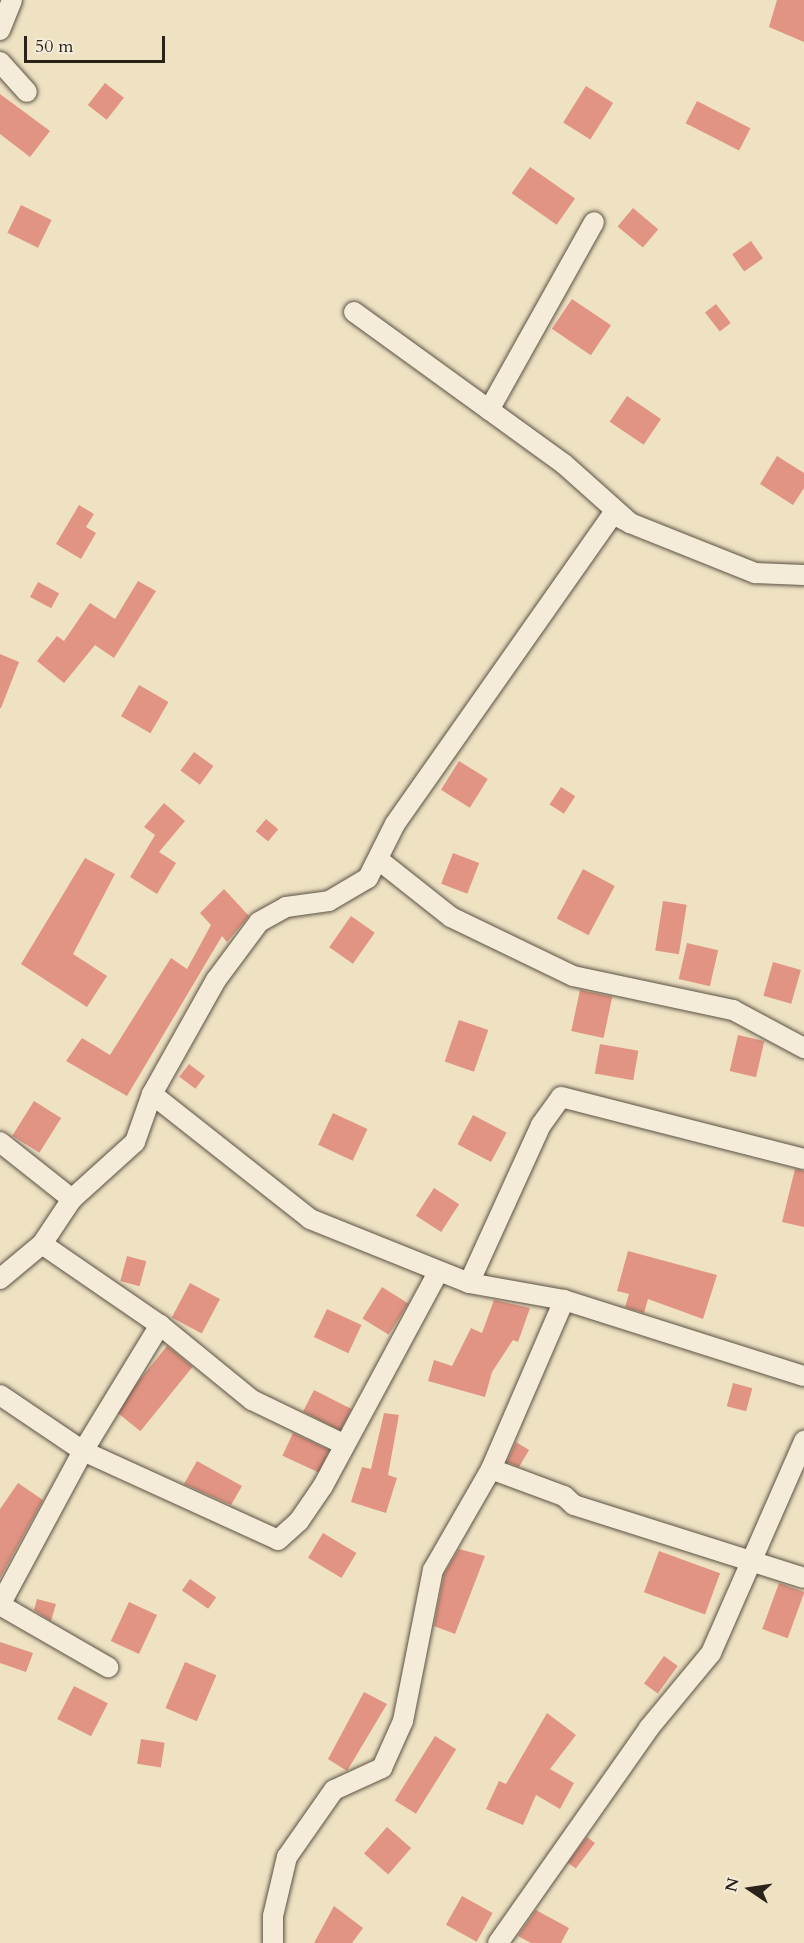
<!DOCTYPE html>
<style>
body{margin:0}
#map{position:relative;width:804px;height:1943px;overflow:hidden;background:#eee2c3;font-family:Cardo,serif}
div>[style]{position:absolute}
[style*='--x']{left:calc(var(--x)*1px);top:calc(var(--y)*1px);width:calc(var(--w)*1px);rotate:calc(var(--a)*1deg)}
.building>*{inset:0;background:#e19483;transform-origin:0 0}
.roads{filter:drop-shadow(0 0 2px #5c5244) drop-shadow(0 0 2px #5c5244)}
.street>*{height:20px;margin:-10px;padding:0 10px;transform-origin:10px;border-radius:10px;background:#f4ecd8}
span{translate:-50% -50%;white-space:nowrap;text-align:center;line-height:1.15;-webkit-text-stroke:4.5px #f4ecd8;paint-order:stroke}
.north{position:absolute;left:720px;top:1859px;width:60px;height:60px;-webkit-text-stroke:4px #f4ecd8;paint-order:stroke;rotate:283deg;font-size:16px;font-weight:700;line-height:24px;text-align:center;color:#2b221a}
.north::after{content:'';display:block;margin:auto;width:21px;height:27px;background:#2b221a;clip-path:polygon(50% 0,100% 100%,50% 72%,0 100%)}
.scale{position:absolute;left:24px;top:36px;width:141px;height:27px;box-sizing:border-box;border:3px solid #2b221a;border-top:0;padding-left:8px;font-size:18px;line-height:21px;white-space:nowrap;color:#2b221a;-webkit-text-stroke:4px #f4ecd8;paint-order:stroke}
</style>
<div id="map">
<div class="building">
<i style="clip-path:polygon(777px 0,804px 0,804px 42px,769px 27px)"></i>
<i style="left:105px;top:83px;width:24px;height:28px;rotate:38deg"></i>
<i style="left:586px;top:86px;width:32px;height:43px;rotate:32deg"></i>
<i style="clip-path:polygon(0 94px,50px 131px,30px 157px,0 134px)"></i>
<i style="left:697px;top:101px;width:60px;height:25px;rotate:27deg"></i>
<i style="left:530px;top:167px;width:55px;height:32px;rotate:35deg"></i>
<i style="left:21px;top:205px;width:34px;height:31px;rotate:26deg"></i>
<i style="left:633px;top:208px;width:33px;height:24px;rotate:40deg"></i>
<i style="left:751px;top:241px;width:21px;height:23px;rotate:55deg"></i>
<i style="left:572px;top:299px;width:47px;height:36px;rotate:34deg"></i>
<i style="left:716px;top:304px;width:24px;height:14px;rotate:52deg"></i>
<i style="left:627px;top:396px;width:41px;height:31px;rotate:34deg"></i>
<i style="clip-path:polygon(777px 456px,804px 473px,804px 488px,793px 505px,760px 484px)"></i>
<i style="clip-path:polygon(79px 505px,94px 514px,86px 527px,96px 533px,81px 559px,56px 544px)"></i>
<i style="clip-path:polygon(138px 581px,156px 591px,114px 658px,95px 645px,64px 683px,37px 661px,57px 636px,64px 641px,90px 603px,115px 619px)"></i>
<i style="left:38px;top:582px;width:24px;height:17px;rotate:28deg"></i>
<i style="clip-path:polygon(0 654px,19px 662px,1px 708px,0 708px)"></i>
<i style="left:139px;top:685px;width:34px;height:36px;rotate:30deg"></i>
<i style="left:194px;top:752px;width:24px;height:23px;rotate:36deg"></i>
<i style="left:459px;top:761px;width:34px;height:34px;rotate:32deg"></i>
<i style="left:561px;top:787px;width:17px;height:21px;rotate:33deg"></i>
<i style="clip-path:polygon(164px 803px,185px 821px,159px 852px,176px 863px,157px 894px,130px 877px,155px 835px,144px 827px)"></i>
<i style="left:266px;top:819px;width:16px;height:16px;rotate:40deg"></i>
<i style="left:453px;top:853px;width:28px;height:33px;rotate:21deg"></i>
<i style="clip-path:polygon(85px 858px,115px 874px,73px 954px,107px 976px,87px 1007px,21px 964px)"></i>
<i style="left:583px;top:869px;width:36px;height:56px;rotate:28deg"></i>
<i style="clip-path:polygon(224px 889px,249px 916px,227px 942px,222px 936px,127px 1096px,66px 1061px,82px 1038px,110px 1055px,171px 958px,187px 969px,211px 925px,200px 913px)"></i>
<i style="left:663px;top:901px;width:24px;height:50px;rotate:9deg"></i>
<i style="left:351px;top:916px;width:29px;height:38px;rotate:35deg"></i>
<i style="left:687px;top:943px;width:32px;height:37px;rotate:13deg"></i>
<i style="left:773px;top:962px;width:29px;height:35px;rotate:16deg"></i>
<i style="left:580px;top:990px;width:33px;height:42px;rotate:12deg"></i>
<i style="left:459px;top:1020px;width:31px;height:44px;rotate:19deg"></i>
<i style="left:738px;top:1035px;width:27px;height:37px;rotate:13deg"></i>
<i style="left:600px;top:1044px;width:39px;height:30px;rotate:10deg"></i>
<i style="left:189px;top:1064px;width:20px;height:16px;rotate:37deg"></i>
<i style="left:34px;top:1101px;width:32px;height:41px;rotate:32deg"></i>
<i style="left:333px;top:1113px;width:38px;height:35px;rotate:25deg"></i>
<i style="left:473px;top:1115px;width:38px;height:33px;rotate:28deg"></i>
<i style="clip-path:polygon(795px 1169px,804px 1171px,804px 1227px,782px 1222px)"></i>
<i style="left:434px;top:1188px;width:30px;height:33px;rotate:33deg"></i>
<i style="clip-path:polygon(628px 1251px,717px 1275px,703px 1319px,648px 1299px,644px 1313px,625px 1307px,629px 1294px,617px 1291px)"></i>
<i style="left:127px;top:1256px;width:20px;height:26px;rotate:15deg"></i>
<i style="left:190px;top:1283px;width:34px;height:39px;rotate:28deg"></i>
<i style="left:382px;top:1287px;width:31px;height:37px;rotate:32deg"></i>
<i style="clip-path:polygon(494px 1300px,530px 1308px,518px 1342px,513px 1340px,492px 1372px,485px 1397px,428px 1381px,434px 1360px,452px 1366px,471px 1328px,482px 1333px)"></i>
<i style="left:327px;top:1309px;width:38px;height:31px;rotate:25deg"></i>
<i style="left:167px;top:1346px;width:33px;height:83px;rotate:39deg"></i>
<i style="left:733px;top:1383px;width:20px;height:24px;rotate:15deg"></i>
<i style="left:314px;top:1390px;width:42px;height:24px;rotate:27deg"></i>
<i style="clip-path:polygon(384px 1413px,399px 1415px,388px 1475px,397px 1478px,386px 1513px,351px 1502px,362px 1467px,371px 1469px)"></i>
<i style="left:293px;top:1433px;width:40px;height:25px;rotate:25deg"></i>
<i style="clip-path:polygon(516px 1442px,529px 1450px,519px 1467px,507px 1462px)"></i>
<i style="clip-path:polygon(197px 1461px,242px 1486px,231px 1505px,184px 1484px)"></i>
<i style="clip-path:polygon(18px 1483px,43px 1500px,0 1578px,0 1509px)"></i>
<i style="left:323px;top:1533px;width:39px;height:29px;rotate:31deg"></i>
<i style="clip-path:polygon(459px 1549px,485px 1556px,455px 1634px,434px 1626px,444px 1574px)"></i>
<i style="left:659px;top:1551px;width:65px;height:44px;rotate:20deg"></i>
<i style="left:190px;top:1579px;width:32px;height:14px;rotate:35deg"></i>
<i style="left:779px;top:1583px;width:27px;height:49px;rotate:20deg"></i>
<i style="clip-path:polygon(37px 1599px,56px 1604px,51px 1621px,34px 1610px)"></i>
<i style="left:129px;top:1602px;width:31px;height:43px;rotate:25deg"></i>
<i style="clip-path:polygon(0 1642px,33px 1653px,26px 1672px,0 1663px)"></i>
<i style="left:664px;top:1656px;width:17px;height:34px;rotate:36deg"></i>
<i style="left:185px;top:1662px;width:34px;height:50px;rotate:23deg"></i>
<i style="left:74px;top:1686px;width:38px;height:37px;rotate:27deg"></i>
<i style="clip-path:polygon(364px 1692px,387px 1704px,347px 1771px,328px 1759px)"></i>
<i style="clip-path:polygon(547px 1713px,576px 1735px,550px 1769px,574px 1783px,560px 1809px,536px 1795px,523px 1825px,486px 1809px,499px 1781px,506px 1784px)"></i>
<i style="left:435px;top:1736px;width:25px;height:76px;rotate:32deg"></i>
<i style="left:141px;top:1739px;width:24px;height:25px;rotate:9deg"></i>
<i style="left:387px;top:1827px;width:32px;height:35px;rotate:41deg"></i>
<i style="left:587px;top:1837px;width:10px;height:32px;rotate:37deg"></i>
<i style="left:462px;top:1896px;width:35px;height:33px;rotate:29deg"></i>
<i style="clip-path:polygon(334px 1906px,363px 1928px,352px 1943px,314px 1943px)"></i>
<i style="clip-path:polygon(536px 1910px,569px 1928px,561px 1943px,531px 1943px,518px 1936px)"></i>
</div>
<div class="roads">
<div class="street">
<i style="--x:0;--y:30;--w:32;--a:-68"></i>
<i style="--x:0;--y:62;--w:40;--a:48"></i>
<i style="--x:354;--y:312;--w:259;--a:35.9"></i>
<i style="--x:564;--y:464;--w:89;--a:41.8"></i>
<i style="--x:630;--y:523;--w:135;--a:21.8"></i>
<i style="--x:755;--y:573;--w:49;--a:2.3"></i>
<i style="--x:489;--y:410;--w:215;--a:-60.8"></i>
<i style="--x:379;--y:860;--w:92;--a:38.4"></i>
<i style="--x:451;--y:917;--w:136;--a:25.8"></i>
<i style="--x:573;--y:976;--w:164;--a:12"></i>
<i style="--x:733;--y:1010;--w:81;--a:28.2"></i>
<i style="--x:152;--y:1094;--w:201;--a:38.3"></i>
<i style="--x:310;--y:1219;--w:171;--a:21.9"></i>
<i style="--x:469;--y:1283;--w:174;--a:-65.5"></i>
<i style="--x:541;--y:1125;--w:34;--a:-54"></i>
<i style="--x:561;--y:1097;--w:251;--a:14.3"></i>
<i style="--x:0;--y:1142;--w:92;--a:38.4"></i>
<i style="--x:42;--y:1244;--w:143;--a:34.5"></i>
<i style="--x:160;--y:1325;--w:119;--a:39.2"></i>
<i style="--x:252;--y:1400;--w:99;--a:25.8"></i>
<i style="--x:0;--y:1279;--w:55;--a:-39.8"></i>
<i style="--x:42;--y:1244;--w:54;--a:-56.3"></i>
<i style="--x:72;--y:1199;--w:85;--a:-42.1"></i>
<i style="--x:135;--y:1142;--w:51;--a:-70.5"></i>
<i style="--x:152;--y:1094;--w:131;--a:-60.7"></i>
<i style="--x:216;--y:980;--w:72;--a:-53.4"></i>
<i style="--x:259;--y:922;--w:31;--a:-29"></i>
<i style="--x:286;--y:907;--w:43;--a:-7.9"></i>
<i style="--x:329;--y:901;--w:45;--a:-30.5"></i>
<i style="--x:368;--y:878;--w:60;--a:-63.4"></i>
<i style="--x:395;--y:824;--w:379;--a:-54.9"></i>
<i style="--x:613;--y:514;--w:19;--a:28"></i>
<i style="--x:469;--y:1283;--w:97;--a:10.1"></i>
<i style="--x:564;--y:1300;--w:252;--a:17.6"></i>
<i style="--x:0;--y:1395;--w:100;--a:34"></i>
<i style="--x:83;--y:1451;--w:214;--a:24.5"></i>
<i style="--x:278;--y:1540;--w:28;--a:-42"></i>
<i style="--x:299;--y:1521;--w:42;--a:-55.6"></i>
<i style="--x:323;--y:1486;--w:241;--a:-61.7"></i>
<i style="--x:491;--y:1469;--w:78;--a:20.3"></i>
<i style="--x:564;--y:1496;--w:13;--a:42"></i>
<i style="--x:574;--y:1505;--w:241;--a:17.6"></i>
<i style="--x:0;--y:1605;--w:175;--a:-61.7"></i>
<i style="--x:83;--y:1451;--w:148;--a:-58.6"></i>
<i style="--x:0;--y:1605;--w:125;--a:29.9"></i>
<i style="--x:273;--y:1943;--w:27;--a:-90"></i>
<i style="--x:273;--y:1916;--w:61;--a:-76.7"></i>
<i style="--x:287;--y:1857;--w:82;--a:-55"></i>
<i style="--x:334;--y:1790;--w:53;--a:-24.6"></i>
<i style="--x:382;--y:1768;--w:51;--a:-65.9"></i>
<i style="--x:403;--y:1721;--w:154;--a:-78.8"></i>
<i style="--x:433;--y:1570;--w:116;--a:-60.1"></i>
<i style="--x:491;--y:1469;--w:184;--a:-66.6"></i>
<i style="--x:498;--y:1943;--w:263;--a:-54.9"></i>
<i style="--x:649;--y:1728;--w:97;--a:-50.4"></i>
<i style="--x:711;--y:1653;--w:232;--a:-66.3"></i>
</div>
</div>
<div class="north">N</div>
<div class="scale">50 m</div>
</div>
